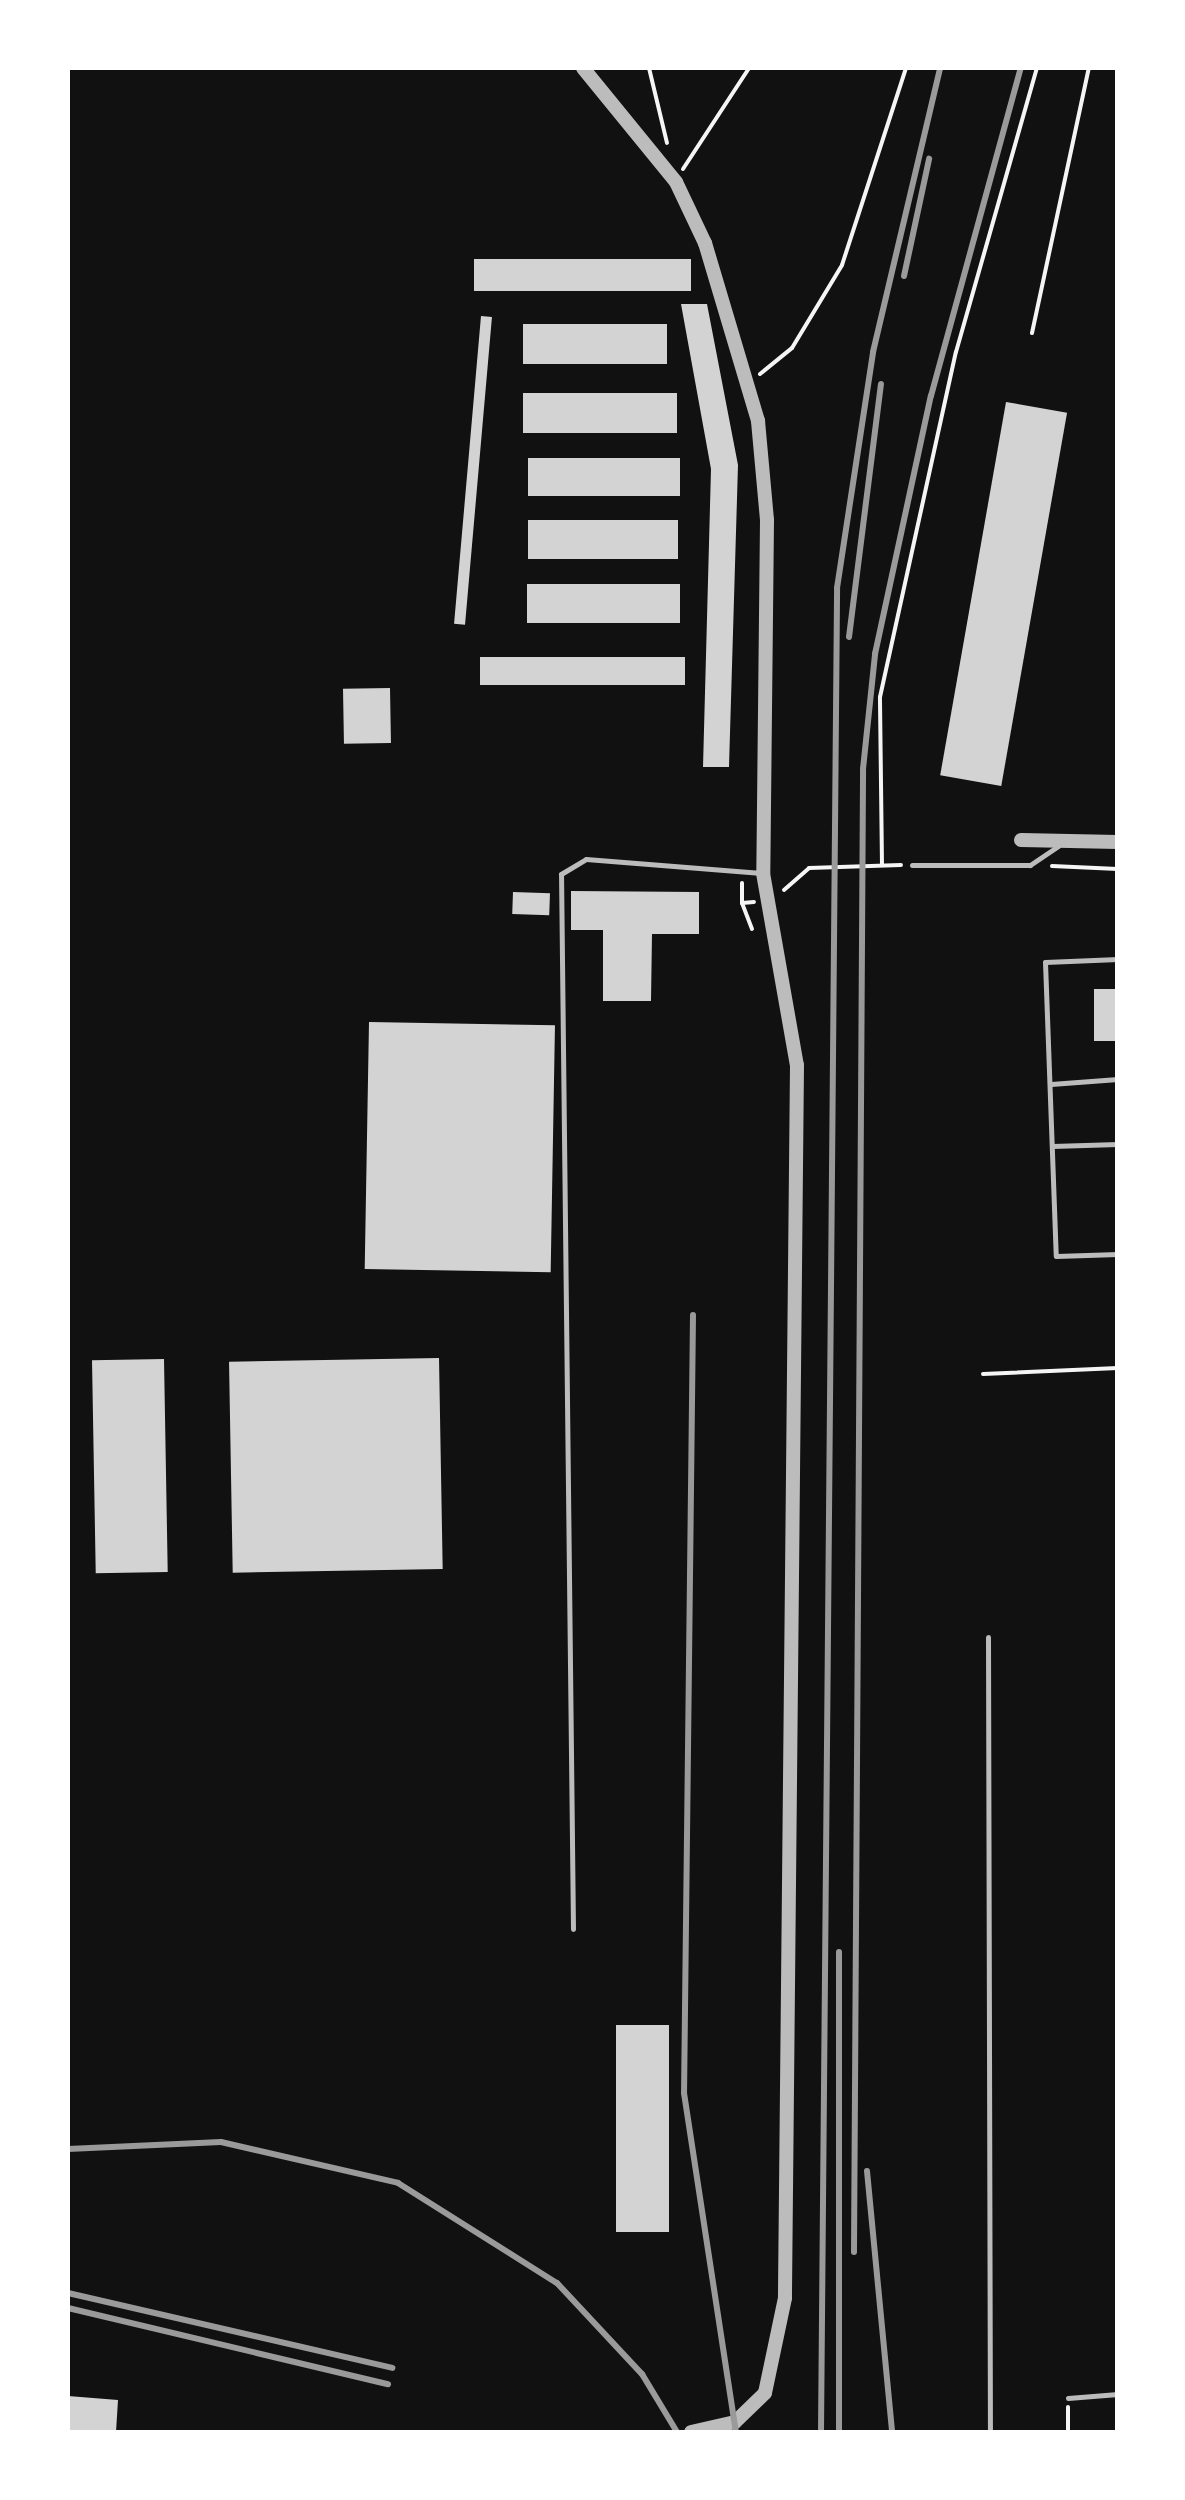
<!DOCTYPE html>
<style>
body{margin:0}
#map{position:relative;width:1185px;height:2500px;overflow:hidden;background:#111;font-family:"Alegreya Sans",sans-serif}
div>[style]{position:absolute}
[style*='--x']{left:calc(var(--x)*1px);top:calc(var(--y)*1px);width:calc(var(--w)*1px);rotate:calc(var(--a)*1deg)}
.building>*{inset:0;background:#d3d3d3;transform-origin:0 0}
.path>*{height:4px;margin:-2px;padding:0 2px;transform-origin:2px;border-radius:2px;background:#f5f5f5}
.service>*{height:5px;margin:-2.5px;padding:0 2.5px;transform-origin:2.5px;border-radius:2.5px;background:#bcbcbc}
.tertiary>*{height:14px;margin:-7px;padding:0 7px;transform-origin:7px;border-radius:7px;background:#bcbcbc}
.rail>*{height:6px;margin:-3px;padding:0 3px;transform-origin:3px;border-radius:3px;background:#9a9a9a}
span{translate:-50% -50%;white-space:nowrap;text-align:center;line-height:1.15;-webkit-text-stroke:8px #fff;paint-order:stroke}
.frame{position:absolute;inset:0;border:70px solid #fff;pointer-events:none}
</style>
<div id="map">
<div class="building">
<i style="left:474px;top:259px;width:217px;height:32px"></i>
<i style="clip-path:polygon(681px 304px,707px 304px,738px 465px,729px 767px,703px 767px,711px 469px)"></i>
<i style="left:481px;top:316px;width:11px;height:309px;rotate:5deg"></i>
<i style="left:523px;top:324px;width:144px;height:40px"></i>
<i style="left:523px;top:393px;width:154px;height:40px"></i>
<i style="left:1006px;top:402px;width:62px;height:379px;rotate:10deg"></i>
<i style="left:528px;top:458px;width:152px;height:38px"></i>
<i style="left:528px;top:520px;width:150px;height:39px"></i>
<i style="left:527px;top:584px;width:153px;height:39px"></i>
<i style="left:685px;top:657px;width:28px;height:205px;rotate:90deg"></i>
<i style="left:390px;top:688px;width:55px;height:47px;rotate:89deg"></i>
<i style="clip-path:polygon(571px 891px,699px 892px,699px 934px,652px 934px,651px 1001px,603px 1001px,603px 930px,571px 930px)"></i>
<i style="left:513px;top:892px;width:37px;height:22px;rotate:2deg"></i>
<i style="left:1094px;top:989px;width:24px;height:52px"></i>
<i style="left:369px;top:1022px;width:186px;height:247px;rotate:1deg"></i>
<i style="left:439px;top:1358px;width:211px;height:210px;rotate:89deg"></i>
<i style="left:164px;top:1359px;width:213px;height:72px;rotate:89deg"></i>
<i style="left:616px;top:2025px;width:53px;height:207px"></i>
<i style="clip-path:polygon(68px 2396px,118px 2400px,116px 2432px,68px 2432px)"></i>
</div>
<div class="path">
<i style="--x:649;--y:68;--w:77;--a:76.5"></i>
<i style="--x:683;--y:169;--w:121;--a:-56.8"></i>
<i style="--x:1032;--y:333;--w:271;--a:-77.9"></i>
<i style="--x:760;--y:374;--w:41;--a:-39.1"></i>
<i style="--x:792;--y:348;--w:97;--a:-58.9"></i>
<i style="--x:842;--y:265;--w:207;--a:-72"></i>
<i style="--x:882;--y:865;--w:168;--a:-90.7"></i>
<i style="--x:880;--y:697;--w:353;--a:-77.6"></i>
<i style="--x:956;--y:352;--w:295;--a:-74.1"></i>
<i style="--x:1052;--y:866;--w:66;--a:2.6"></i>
<i style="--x:784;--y:890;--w:33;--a:-41"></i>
<i style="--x:809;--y:868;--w:92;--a:-1.9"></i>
<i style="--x:742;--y:903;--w:20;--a:-90"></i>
<i style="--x:752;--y:929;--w:28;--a:-111"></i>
<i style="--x:742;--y:903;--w:12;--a:-5"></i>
<i style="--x:983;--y:1374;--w:135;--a:-2.5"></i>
<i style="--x:1068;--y:2432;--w:25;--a:-90"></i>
</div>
<div class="service">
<i style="--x:912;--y:865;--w:118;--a:0"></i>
<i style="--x:1030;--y:865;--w:34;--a:-34"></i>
<i style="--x:1118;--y:959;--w:73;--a:177.6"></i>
<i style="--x:1045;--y:962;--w:294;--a:87.9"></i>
<i style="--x:1056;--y:1256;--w:62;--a:-1.8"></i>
<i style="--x:1051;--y:1084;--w:67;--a:-4.3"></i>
<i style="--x:1052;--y:1146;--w:66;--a:-1.7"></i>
<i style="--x:988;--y:1637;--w:795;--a:89.86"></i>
<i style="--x:573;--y:1929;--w:1055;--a:-90.65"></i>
<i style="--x:561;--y:874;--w:29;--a:-31"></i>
<i style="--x:586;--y:859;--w:176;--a:4.6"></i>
<i style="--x:1068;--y:2398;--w:50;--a:-4.6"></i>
</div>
<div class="tertiary">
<i style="--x:583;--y:68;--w:147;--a:50.8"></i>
<i style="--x:676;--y:182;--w:68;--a:64.6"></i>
<i style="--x:705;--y:243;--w:186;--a:73.4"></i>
<i style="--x:758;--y:421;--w:99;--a:84.8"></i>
<i style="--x:767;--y:520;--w:353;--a:90.6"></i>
<i style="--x:763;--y:873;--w:195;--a:80"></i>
<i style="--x:797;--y:1065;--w:1233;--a:90.56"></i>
<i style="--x:785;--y:2298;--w:97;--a:101.9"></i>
<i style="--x:765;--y:2393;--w:42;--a:136"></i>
<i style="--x:735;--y:2422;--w:45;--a:167.2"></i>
<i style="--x:1021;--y:840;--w:97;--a:1.2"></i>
</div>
<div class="rail">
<i style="--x:904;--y:276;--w:120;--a:-77.9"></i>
<i style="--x:849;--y:637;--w:255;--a:-82.8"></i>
<i style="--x:693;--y:1315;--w:778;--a:90.66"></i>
<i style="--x:684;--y:2093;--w:343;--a:81.3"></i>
<i style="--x:839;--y:1952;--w:480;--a:90"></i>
<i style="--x:68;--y:2149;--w:153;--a:-2.6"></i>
<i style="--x:221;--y:2142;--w:182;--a:13"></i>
<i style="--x:398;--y:2183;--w:188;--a:32.2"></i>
<i style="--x:557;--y:2283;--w:125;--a:47"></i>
<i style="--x:642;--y:2374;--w:68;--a:58.9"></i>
<i style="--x:867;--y:2171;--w:262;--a:84.5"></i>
<i style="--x:854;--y:2252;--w:1483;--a:-89.65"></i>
<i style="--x:863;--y:769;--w:116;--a:-84"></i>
<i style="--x:875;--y:654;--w:264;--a:-77.8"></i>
<i style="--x:931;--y:396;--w:340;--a:-74.7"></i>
<i style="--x:68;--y:2293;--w:333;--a:13"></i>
<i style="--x:68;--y:2308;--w:329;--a:13.4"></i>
<i style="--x:821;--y:2432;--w:1844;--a:-89.5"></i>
<i style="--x:837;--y:588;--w:239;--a:-81.3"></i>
<i style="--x:873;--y:352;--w:292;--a:-76.7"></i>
</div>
<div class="frame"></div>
</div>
